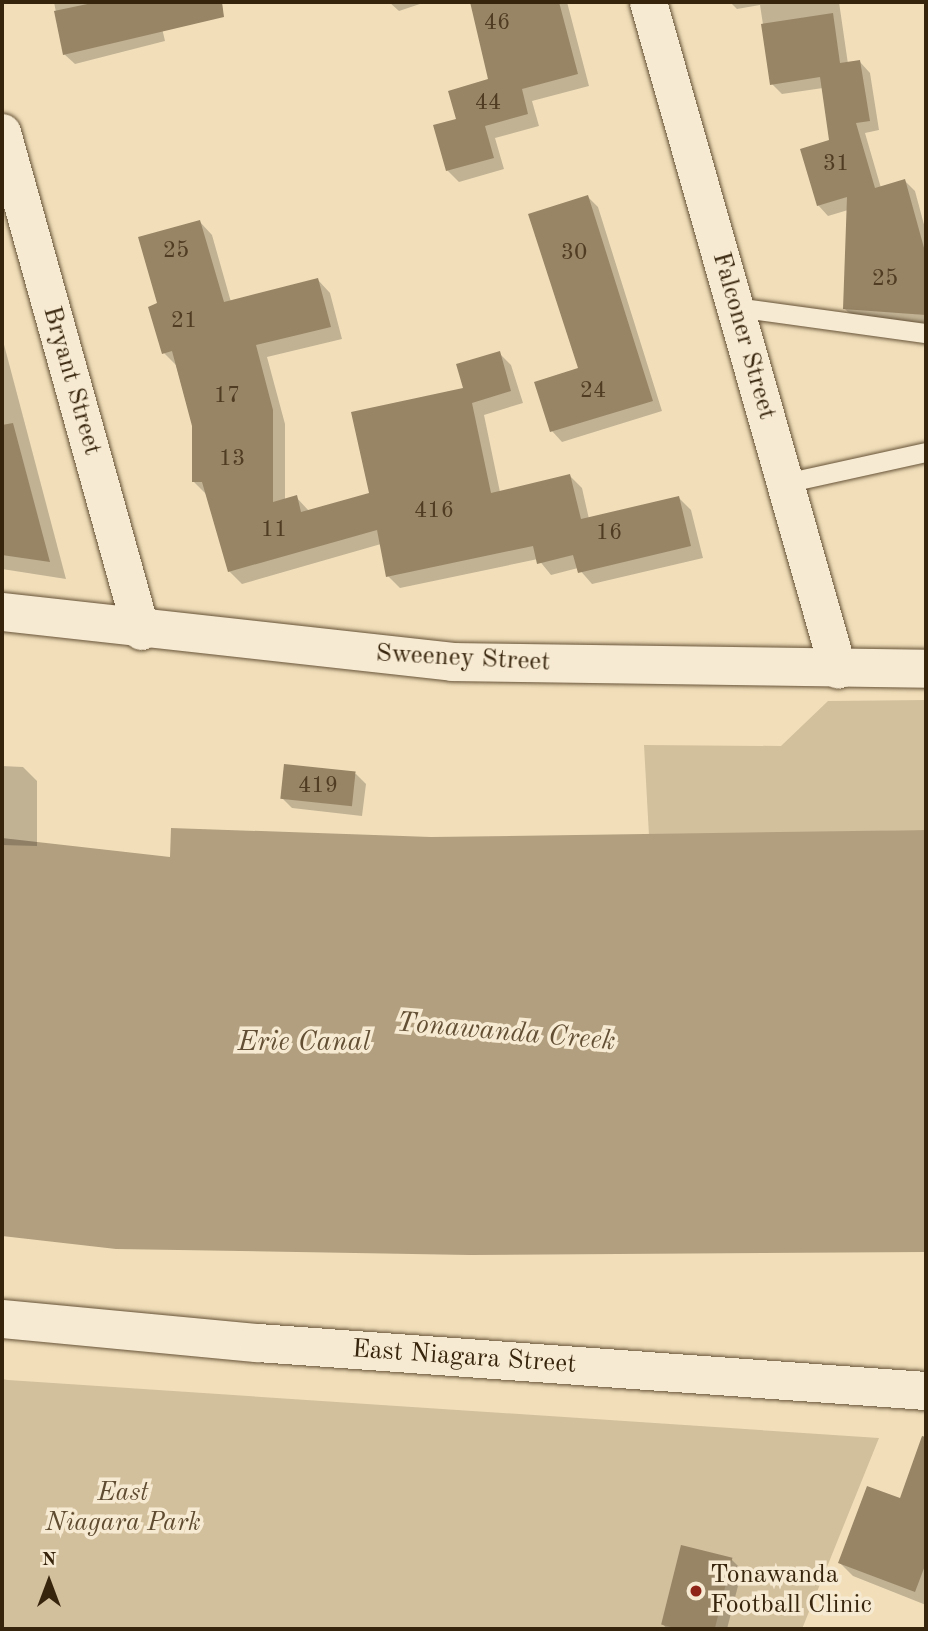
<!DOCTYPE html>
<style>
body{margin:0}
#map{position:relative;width:928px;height:1631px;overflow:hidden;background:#f2dfba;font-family:"Old Standard TT",serif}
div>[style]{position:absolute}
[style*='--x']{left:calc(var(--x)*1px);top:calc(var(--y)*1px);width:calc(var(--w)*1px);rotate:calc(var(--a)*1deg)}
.green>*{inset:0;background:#d2bf9c}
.water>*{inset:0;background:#b29f7f}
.shadow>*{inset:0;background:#0003}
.building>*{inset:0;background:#988566;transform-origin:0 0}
.roads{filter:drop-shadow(0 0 2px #665338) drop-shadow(0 0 2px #665338)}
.lane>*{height:19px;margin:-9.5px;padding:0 9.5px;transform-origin:9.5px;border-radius:9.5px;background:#f7ead2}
.street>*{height:37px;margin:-18.5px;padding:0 18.5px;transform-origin:18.5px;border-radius:18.5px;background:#f7ead2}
.secondary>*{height:38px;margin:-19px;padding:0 19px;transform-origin:19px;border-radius:19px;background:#f7ead2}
.dots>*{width:19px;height:19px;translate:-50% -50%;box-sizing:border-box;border:4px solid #f7ead2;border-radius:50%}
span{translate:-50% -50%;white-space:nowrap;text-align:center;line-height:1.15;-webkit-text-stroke:7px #f7ead2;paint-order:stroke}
.number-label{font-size:23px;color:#4f3c22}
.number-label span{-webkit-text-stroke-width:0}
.street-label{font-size:26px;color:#37240c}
.park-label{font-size:26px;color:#5e4b30;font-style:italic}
.poi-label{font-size:26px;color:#37240c}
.left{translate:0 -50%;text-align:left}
.water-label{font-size:28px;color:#624f34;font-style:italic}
.frame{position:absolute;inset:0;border:4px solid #37240c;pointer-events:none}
.north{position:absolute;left:14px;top:1547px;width:70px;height:70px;-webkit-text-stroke:5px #f7ead2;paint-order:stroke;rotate:0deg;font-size:19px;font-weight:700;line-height:28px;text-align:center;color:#37240c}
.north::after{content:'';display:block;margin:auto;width:24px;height:32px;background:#37240c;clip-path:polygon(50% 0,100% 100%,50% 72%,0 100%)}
</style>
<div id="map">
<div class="green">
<i style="clip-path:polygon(926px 700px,926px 830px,649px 836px,644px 745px,781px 746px,828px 701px)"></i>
<i style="clip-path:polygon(2px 1379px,8px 1380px,879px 1438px,802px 1629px,2px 1629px)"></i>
</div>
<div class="water">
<i style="clip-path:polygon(171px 828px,431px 837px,926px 830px,926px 1252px,470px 1255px,116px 1249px,2px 1236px,2px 838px,170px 857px)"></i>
</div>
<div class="shadow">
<i style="clip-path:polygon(54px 2px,156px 2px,165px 41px,75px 64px,64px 54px)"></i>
<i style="clip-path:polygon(389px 2px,426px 2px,399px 11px)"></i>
<i style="clip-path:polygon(471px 2px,567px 2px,589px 86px,532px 101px,539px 126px,495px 138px,504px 169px,459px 182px,447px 170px,458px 120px,490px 81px)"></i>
<i style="clip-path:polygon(730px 2px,839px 2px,848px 64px,860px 62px,870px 73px,879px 130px,865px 133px,881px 188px,905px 181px,915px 191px,926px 232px,926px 323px,855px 319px,845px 309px,848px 210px,828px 216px,818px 205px,831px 142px,823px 88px,782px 94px,772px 84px,760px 5px,737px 9px)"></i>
<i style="clip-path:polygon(588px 197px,598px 207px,662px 411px,562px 442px,552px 431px,581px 369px)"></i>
<i style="clip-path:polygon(200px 222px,212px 235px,231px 302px,318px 280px,330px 293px,342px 339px,267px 357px,285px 424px,285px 500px,296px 497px,309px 511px,371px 494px,499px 353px,511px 365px,523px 403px,484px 415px,500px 492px,570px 476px,582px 488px,589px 519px,679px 498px,691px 510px,703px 558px,592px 584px,578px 568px,551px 575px,538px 559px,400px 588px,388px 576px,381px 544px,242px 584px,229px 571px,206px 494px,193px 481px,193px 426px,176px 365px,164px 353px,159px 305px)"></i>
<i style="clip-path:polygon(2px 337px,66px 579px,2px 569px)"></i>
<i style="clip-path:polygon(2px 766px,23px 767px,37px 781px,37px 846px,2px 845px)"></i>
<i style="clip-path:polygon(356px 774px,366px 784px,362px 816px,292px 808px,282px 798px)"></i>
<i style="clip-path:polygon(905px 1488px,926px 1495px,926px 1605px,853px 1576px,840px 1563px,901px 1500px)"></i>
<i style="clip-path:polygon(731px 1559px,742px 1570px,727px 1629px,668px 1629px,662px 1624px)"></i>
</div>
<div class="building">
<i style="clip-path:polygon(97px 2px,222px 2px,224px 17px,63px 55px,54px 11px)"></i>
<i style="clip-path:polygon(470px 2px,559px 2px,578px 74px,522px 89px,528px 114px,485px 126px,494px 158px,446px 171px,433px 125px,456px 119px,448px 91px,488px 79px)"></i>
<i style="clip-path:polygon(833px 13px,840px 63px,860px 60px,870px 121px,856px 123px,875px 188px,905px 179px,926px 255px,926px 315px,843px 309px,847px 197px,817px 206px,800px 149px,829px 140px,820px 77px,770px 85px,761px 24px)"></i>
<i style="clip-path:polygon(588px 195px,653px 401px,550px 432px,534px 382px,578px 368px,528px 214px)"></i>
<i style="clip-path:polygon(200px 220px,224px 302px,318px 278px,331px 327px,256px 345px,273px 410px,273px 502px,297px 495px,301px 512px,369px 493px,351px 412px,463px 388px,456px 364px,500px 351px,511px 391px,472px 403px,491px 493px,570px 474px,581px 519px,679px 496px,691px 546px,578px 573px,573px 555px,537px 564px,533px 546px,386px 577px,377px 530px,228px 572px,202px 482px,192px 482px,192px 426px,172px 351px,162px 354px,148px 307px,157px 303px,138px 237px)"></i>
<i style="clip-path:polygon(13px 423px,50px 562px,2px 555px,2px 425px)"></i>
<i style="left:284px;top:764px;width:72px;height:35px;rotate:6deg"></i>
<i style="clip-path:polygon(922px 1436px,926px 1437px,926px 1563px,915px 1592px,838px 1563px,867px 1486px,900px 1498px)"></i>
<i style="left:681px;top:1545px;width:53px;height:82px;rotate:14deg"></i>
</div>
<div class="roads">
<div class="lane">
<i style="--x:735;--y:307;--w:193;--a:7.8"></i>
<i style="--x:785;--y:483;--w:144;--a:-12.4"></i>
</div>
<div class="street">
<i style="--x:648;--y:2;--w:694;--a:74.12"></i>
<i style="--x:2;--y:132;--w:518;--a:74.43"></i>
</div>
<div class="secondary">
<i style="--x:2;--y:612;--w:453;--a:6.3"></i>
<i style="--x:452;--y:662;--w:474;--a:0.8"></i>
<i style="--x:2;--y:1319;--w:257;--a:5.4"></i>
<i style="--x:258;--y:1343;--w:670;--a:4.11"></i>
</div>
</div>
<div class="dots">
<i style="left:696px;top:1591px;background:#8f2418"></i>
</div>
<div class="number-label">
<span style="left:497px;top:23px">46</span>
<span style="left:488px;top:103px">44</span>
<span style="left:836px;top:164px">31</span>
<span style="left:176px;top:251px">25</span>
<span style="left:574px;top:253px">30</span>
<span style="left:885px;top:279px">25</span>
<span style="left:184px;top:321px">21</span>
<span style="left:593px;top:391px">24</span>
<span style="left:227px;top:396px">17</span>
<span style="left:232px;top:459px">13</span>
<span style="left:434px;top:511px">416</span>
<span style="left:274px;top:530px">11</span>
<span style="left:609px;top:533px">16</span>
<span style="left:318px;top:786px">419</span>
</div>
<div class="street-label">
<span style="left:743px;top:336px;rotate:74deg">Falconer Street</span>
<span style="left:71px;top:381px;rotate:74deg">Bryant Street</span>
<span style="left:463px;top:659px;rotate:3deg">Sweeney Street</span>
<span style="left:464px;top:1358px;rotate:4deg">East Niagara Street</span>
</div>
<div class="park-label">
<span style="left:123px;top:1509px">East<br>Niagara Park</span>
</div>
<div class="poi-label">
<span class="left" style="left:710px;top:1591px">Tonawanda<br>Football Clinic</span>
</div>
<div class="water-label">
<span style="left:506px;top:1033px;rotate:5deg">Tonawanda Creek</span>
<span style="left:304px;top:1043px">Erie Canal</span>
</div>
<div class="frame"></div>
<div class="north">N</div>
</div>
